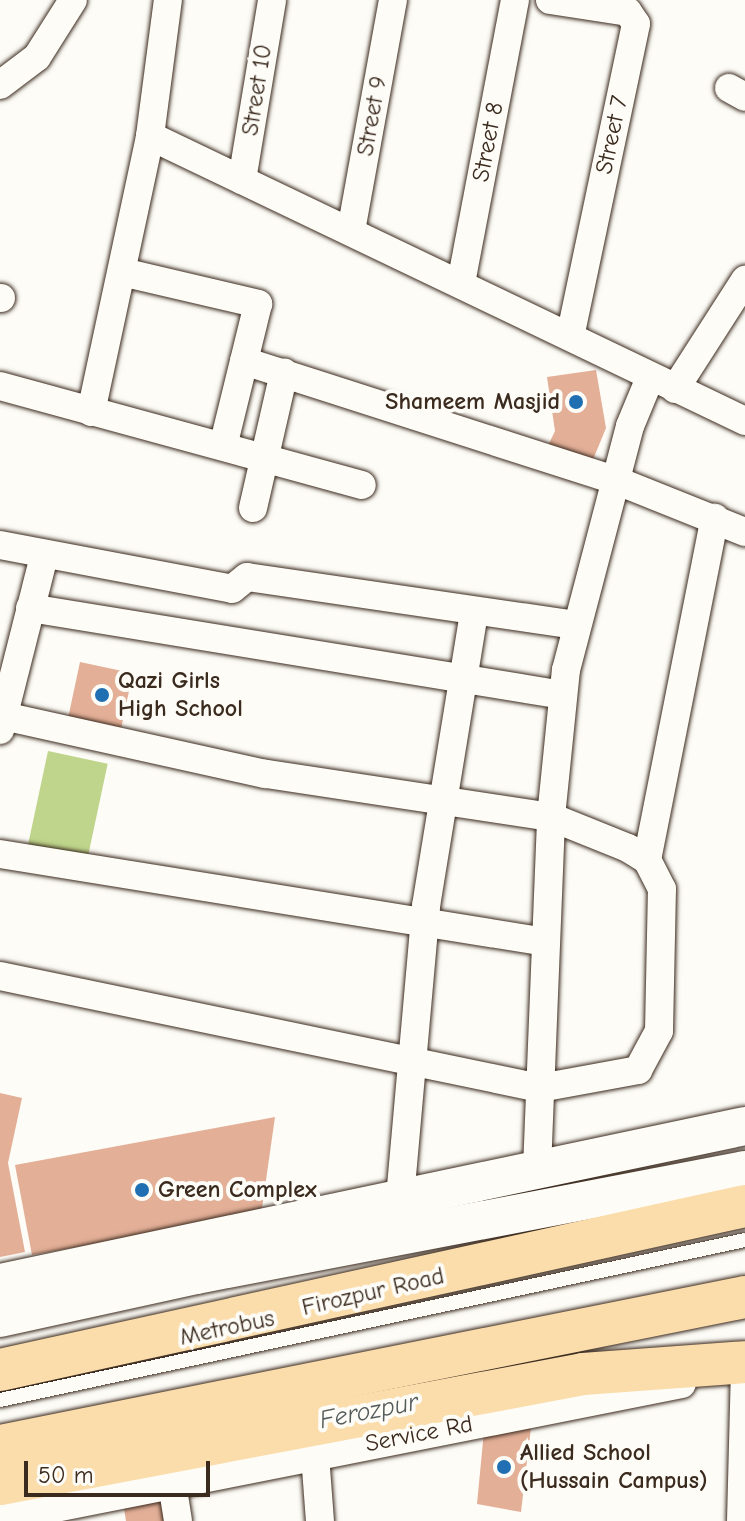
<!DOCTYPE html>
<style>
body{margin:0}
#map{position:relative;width:745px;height:1521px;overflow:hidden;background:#fdfcf7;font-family:"Comic Neue",sans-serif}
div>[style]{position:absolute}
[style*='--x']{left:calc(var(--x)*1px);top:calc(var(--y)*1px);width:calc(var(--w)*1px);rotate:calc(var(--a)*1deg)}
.green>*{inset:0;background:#bed58b;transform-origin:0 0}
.building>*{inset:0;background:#e3af97;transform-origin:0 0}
.roads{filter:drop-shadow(0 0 2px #3b2a1e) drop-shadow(0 0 2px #3b2a1e)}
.lane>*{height:14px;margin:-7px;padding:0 7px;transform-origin:7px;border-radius:7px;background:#fdfcf7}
.street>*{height:28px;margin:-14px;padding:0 14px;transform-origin:14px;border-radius:14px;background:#fdfcf7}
.secondary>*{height:38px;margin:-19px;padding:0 19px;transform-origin:19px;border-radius:19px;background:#fdfcf7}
.primary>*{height:42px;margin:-21px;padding:0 21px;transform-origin:21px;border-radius:21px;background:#fbddab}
.dots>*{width:22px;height:22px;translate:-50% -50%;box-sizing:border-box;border:4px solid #fdfcf7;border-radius:50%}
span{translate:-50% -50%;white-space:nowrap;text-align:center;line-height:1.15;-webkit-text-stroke:8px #fdfcf7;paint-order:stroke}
.street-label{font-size:24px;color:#3b2a1e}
.poi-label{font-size:24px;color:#3b2a1e;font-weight:700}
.right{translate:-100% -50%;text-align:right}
.left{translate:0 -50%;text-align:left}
.water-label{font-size:26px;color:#545c5c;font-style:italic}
.scale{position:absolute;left:24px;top:1461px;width:186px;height:36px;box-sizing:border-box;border:4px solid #3b2a1e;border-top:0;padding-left:10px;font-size:24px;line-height:28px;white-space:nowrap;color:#3b2a1e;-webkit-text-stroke:6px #fdfcf7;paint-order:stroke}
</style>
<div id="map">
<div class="green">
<i style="left:48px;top:751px;width:61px;height:98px;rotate:12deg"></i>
</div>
<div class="building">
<i style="clip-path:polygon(596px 370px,606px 428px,590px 467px,544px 454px,555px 431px,547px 377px)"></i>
<i style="left:80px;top:662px;width:54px;height:57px;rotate:12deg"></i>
<i style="clip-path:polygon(0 1093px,22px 1098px,8px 1163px,25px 1252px,0 1257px)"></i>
<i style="clip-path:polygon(275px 1117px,261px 1215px,32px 1255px,15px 1165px)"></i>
<i style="clip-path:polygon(532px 1419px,521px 1512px,477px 1504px,484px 1431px)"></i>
<i style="clip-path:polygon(162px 1493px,167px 1521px,126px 1521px,123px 1502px)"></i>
</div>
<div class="roads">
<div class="lane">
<i style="--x:0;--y:1400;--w:762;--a:-12.12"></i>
</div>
<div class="street">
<i style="--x:550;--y:0;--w:79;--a:8.7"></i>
<i style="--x:628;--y:12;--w:14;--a:56"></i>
<i style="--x:636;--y:24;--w:319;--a:101.9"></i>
<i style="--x:0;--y:85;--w:46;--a:-37.1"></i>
<i style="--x:37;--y:57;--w:67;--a:-57.7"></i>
<i style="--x:729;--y:88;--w:18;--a:29"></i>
<i style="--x:150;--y:136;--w:660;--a:25.59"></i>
<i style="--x:242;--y:180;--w:182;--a:-80.5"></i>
<i style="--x:351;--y:231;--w:235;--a:-79.7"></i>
<i style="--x:122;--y:272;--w:140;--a:13.2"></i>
<i style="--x:258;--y:304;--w:146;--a:103.8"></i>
<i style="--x:461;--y:283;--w:288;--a:-79.2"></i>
<i style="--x:0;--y:298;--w:1;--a:0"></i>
<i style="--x:244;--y:361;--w:390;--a:17.8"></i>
<i style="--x:615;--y:480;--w:140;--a:21.8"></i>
<i style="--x:0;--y:386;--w:375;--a:15.3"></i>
<i style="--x:675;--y:389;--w:130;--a:-57.3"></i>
<i style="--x:91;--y:412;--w:282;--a:-77.9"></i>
<i style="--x:150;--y:136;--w:137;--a:-82.5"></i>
<i style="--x:253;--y:508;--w:139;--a:-77.1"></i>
<i style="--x:0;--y:545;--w:236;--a:10.7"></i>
<i style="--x:232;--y:589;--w:19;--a:-39"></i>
<i style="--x:247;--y:577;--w:333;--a:8.3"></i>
<i style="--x:30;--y:608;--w:540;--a:9.27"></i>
<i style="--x:0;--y:730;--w:179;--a:-75.8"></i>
<i style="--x:0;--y:854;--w:553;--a:9.16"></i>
<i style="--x:647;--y:860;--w:349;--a:-78.8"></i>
<i style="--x:0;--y:976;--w:551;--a:11.72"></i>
<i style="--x:540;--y:1088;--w:100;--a:-10.4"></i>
<i style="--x:638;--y:1070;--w:44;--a:-61.7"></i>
<i style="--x:659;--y:1031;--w:142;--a:-88.8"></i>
<i style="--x:662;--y:889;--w:33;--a:-117"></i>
<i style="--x:647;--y:860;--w:22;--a:-148"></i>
<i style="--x:628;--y:848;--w:83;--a:-158.1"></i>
<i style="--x:551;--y:817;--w:289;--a:-171.4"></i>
<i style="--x:265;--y:774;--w:268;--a:-167.5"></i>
<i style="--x:537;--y:1169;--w:352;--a:-87.7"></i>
<i style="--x:551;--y:817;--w:148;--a:-84.2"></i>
<i style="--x:566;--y:670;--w:252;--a:-75.3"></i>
<i style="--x:630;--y:426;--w:52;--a:-67.4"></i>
<i style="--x:400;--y:1198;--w:293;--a:-84.9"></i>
<i style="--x:426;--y:906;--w:296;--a:-80.7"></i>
<i style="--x:315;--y:1455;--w:66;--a:85.7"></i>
<i style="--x:172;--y:1483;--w:38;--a:81"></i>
<i style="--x:0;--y:1519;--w:695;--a:-11.2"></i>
<i style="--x:741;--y:1521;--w:149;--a:-88.5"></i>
</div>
<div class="secondary">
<i style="--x:0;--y:1283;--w:761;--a:-11.9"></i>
<i style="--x:0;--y:1318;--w:201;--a:-12.4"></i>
<i style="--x:196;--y:1275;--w:559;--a:-10.83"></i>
</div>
<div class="primary">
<i style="--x:0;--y:1370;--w:763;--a:-12.41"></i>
<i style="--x:0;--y:1446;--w:760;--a:-11.31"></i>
<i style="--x:0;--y:1484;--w:593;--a:-10.68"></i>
<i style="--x:583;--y:1374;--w:162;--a:-4.2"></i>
</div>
</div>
<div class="dots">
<i style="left:576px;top:402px;background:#1f6fb2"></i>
<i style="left:102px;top:695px;background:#1f6fb2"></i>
<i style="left:142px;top:1190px;background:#1f6fb2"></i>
<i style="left:504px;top:1467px;background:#1f6fb2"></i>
</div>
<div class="street-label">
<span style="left:257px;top:90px;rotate:-81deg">Street 10</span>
<span style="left:372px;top:116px;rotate:-80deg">Street 9</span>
<span style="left:612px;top:135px;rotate:-78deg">Street 7</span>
<span style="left:488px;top:142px;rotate:-79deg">Street 8</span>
<span style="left:373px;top:1292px;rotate:-13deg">Firozpur Road</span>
<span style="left:227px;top:1328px;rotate:-12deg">Metrobus</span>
<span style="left:419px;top:1434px;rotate:-11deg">Service Rd</span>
</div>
<div class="poi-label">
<span class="right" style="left:560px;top:402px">Shameem Masjid</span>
<span class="left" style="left:118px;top:695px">Qazi Girls<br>High School</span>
<span class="left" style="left:158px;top:1190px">Green Complex</span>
<span class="left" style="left:520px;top:1467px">Allied School<br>(Hussain Campus)</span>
</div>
<div class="water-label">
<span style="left:369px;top:1412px;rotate:-11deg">Ferozpur</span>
</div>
<div class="scale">50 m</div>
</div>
